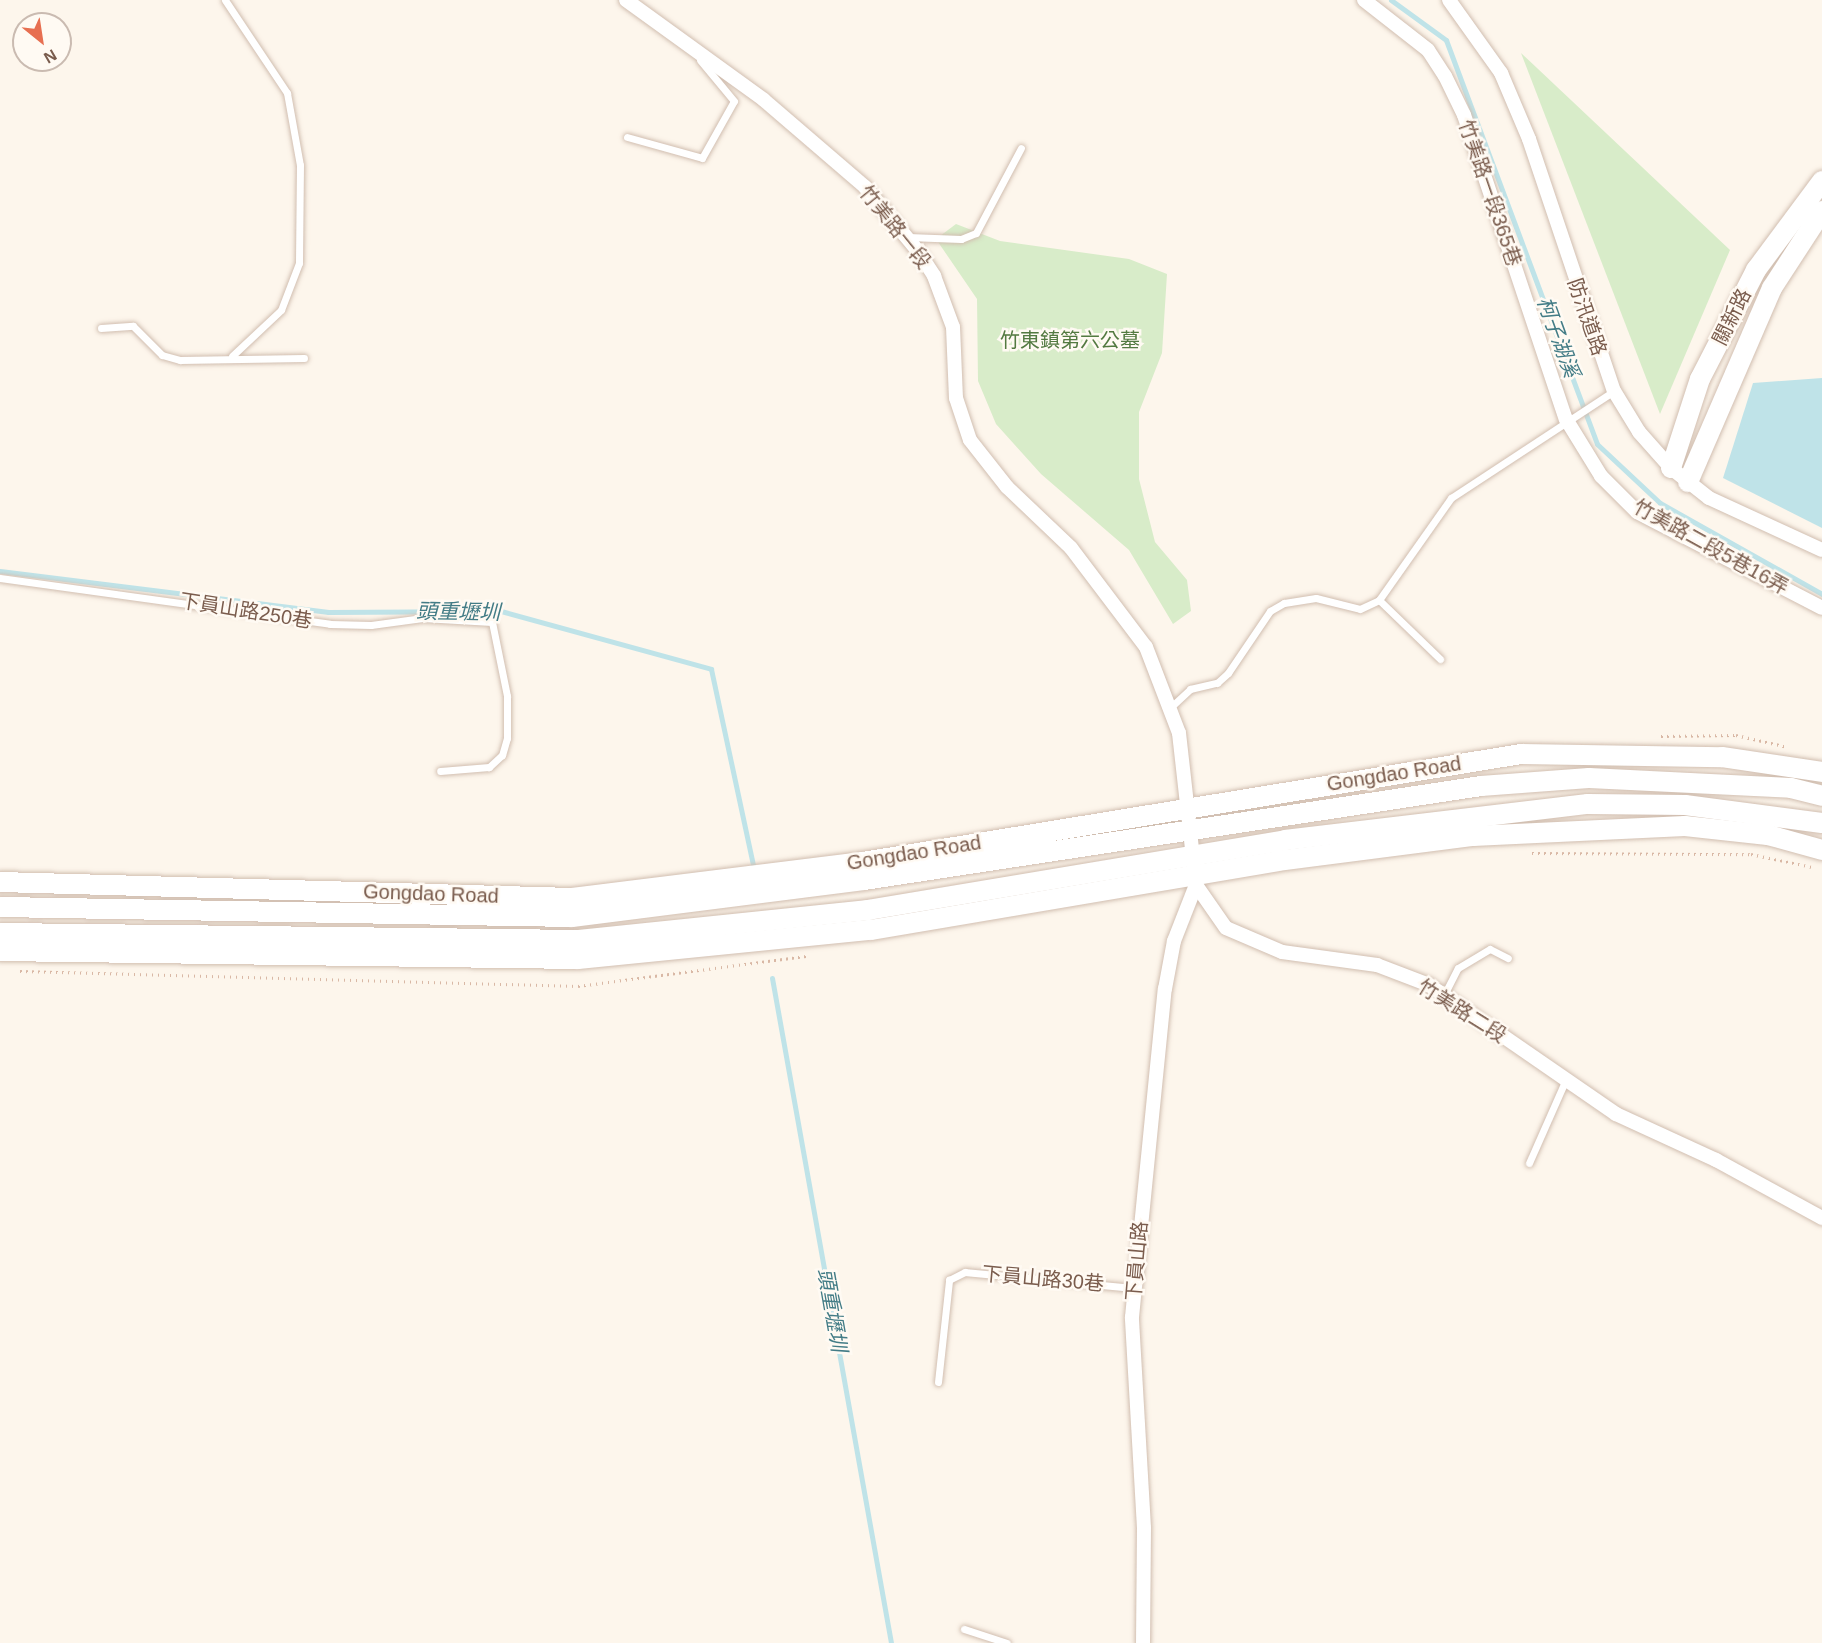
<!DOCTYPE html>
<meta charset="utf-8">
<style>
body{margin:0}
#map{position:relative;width:1822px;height:1643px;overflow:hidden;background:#fdf6ec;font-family:Helvetica,"Noto Sans TC",sans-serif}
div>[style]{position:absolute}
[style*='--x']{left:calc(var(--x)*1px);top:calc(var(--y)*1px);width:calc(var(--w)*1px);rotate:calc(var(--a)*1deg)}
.green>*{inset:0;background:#d8ecc9}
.water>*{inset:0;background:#bfe3e8}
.stream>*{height:5px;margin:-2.5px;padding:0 2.5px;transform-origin:2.5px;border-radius:2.5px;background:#bfe3e8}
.path>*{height:3px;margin-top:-1.5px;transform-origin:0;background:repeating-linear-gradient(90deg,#d9b8a5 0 1.5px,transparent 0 6px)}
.roads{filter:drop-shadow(0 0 2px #d1beb0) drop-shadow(0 0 2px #d1beb0)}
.lane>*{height:7px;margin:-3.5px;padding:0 3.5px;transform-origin:3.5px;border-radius:3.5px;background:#fff}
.street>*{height:14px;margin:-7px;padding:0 7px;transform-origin:7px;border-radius:7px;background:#fff}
.secondary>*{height:20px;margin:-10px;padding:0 10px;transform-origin:10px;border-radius:10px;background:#fff}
span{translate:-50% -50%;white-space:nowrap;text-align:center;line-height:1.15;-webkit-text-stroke:5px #fffaf3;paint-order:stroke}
.street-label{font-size:20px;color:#7a5c4d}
.park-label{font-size:20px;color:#537a41}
.water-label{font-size:21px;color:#437c86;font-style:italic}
.north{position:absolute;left:12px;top:12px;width:60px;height:60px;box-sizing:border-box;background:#fffaf3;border:2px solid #cabbb1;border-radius:50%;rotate:150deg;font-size:16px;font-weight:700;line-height:24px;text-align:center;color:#7a5c4d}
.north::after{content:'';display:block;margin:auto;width:21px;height:27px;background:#e76f51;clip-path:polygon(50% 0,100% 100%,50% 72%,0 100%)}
</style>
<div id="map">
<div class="green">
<i style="clip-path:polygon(1521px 53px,1730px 250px,1660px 414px)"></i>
<i style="clip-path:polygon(956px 224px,1000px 241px,1129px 259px,1167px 274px,1162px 353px,1139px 412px,1139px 479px,1155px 542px,1187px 580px,1191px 611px,1173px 624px,1129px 550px,1041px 474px,996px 424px,978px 381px,977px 299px,936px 239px)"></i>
</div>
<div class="water">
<i style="clip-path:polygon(1822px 378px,1822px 528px,1723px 478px,1753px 383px)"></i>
</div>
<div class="stream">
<i style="--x:1391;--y:0;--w:68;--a:36"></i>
<i style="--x:1446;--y:40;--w:431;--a:69.5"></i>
<i style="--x:1597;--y:444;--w:86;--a:43.1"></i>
<i style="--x:1660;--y:503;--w:186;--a:29.3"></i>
<i style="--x:0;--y:571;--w:331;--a:7.1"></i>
<i style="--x:328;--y:612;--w:173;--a:-0.3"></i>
<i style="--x:501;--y:611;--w:218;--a:15.4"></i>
<i style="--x:711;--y:669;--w:200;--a:77.9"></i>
<i style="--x:772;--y:978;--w:676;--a:79.85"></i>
</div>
<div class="path">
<i style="--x:1661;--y:736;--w:75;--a:-0.8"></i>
<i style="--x:1736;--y:735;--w:53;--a:13"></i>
<i style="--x:1532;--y:853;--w:219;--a:0.3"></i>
<i style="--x:1751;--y:854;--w:62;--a:12"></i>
<i style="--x:20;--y:971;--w:558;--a:1.54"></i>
<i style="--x:578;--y:986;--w:230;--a:-7.5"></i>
</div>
<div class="roads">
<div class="lane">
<i style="--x:225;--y:0;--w:112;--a:56.3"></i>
<i style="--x:287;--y:93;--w:73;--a:79.8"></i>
<i style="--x:300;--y:165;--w:98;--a:90.6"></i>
<i style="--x:299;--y:263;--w:50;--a:111"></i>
<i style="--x:281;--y:310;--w:67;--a:136.8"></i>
<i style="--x:627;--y:137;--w:78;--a:15.6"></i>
<i style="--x:702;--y:158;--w:65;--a:-60.7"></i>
<i style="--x:734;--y:101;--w:53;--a:-129.7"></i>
<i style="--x:908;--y:237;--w:53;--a:2.2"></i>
<i style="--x:961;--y:239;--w:16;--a:-22"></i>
<i style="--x:976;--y:233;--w:96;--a:-62.1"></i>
<i style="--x:101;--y:328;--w:32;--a:-4"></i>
<i style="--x:133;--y:326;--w:41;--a:45"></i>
<i style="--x:162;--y:355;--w:19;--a:16"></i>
<i style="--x:180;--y:360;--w:124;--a:-0.9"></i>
<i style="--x:0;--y:578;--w:333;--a:7.9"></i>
<i style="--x:330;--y:624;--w:41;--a:1.4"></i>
<i style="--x:371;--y:625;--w:52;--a:-7.7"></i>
<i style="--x:423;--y:618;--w:69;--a:3.3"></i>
<i style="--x:492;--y:622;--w:76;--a:78.5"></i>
<i style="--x:507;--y:696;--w:42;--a:90"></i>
<i style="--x:507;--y:738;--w:18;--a:106"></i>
<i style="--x:502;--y:755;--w:18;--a:137"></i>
<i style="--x:489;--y:767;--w:49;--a:175.3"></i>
<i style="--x:1379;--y:600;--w:85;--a:44"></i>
<i style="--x:1172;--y:706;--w:25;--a:-43"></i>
<i style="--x:1190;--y:689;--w:28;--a:-13"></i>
<i style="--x:1217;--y:683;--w:15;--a:-42"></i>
<i style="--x:1228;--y:673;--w:75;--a:-55.9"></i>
<i style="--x:1270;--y:611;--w:16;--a:-30"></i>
<i style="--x:1284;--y:603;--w:32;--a:-9"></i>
<i style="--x:1316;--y:598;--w:45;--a:14"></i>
<i style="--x:1360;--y:609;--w:21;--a:-25"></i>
<i style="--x:1379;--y:600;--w:125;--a:-54.8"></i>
<i style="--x:1451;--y:498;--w:195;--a:-33.3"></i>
<i style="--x:1444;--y:995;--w:30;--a:-63"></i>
<i style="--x:1458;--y:968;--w:37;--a:-31"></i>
<i style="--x:1490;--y:949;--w:20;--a:27"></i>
<i style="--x:1529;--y:1163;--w:92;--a:-66.2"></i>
<i style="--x:938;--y:1382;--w:103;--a:-83.8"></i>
<i style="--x:949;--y:1280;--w:18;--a:-27"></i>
<i style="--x:965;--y:1272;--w:171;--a:5.4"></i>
<i style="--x:964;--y:1629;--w:45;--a:18"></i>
</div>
<div class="street">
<i style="--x:626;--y:0;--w:170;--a:35.9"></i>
<i style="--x:764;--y:100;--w:133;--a:40.7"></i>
<i style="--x:865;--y:187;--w:83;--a:50.4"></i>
<i style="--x:918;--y:251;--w:30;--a:57"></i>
<i style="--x:934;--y:276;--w:54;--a:69.6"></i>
<i style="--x:953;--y:327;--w:71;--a:87.6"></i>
<i style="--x:956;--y:398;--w:44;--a:71.6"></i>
<i style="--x:970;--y:440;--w:60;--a:51.8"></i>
<i style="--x:1007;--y:487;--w:88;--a:43.6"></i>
<i style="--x:1071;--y:548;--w:124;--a:52.9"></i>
<i style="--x:1146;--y:647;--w:92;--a:69"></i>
<i style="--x:1179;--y:733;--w:153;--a:83.6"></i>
<i style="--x:1196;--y:885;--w:52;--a:55.1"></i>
<i style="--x:1226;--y:928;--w:61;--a:23.2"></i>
<i style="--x:1282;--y:952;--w:96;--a:7.8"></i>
<i style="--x:1377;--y:965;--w:56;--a:21"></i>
<i style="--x:1429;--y:985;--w:227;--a:34.6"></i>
<i style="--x:1616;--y:1114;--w:110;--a:24.7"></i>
<i style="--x:1716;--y:1160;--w:121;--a:28.7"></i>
<i style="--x:1364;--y:0;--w:81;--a:38"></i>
<i style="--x:1428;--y:50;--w:31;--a:57"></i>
<i style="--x:1445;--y:76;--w:43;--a:64"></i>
<i style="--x:1464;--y:115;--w:321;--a:71.5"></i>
<i style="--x:1566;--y:419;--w:67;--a:58.4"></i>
<i style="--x:1601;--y:476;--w:51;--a:45"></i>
<i style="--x:1637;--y:512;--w:208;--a:27.4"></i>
<i style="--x:1449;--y:0;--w:90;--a:54.5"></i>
<i style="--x:1501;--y:73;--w:72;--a:67"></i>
<i style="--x:1529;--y:139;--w:266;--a:71.4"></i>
<i style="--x:1614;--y:391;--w:48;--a:58.6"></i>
<i style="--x:1639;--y:432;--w:48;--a:48.4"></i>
<i style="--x:1671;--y:468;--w:48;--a:38.3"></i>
<i style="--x:1709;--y:498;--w:124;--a:24.7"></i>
<i style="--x:1143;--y:1643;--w:115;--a:-89.5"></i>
<i style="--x:1144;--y:1528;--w:211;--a:-93.3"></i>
<i style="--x:1132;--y:1317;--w:330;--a:-84.3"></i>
<i style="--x:1165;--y:989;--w:49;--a:-79.4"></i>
<i style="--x:1174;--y:941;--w:60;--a:-68.6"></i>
</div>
<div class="secondary">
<i style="--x:1671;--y:468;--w:94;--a:-72"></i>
<i style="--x:1700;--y:379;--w:123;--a:-62.8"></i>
<i style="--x:1756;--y:270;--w:111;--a:-53.4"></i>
<i style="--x:1688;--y:482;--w:211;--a:-66.6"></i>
<i style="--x:1772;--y:288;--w:92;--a:-57"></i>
<i style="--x:0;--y:882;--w:572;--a:1.6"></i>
<i style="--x:572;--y:898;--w:293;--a:-7.1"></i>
<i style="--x:863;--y:862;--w:667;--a:-9.32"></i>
<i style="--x:1521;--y:754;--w:201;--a:0.9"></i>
<i style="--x:1722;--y:757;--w:101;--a:8.5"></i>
<i style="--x:0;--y:907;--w:572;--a:1"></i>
<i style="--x:572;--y:917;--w:294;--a:-7.2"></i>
<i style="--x:864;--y:880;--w:624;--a:-8.66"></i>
<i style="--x:1481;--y:786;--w:108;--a:-4.2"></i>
<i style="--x:1589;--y:778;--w:202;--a:2.8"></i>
<i style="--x:1791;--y:788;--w:32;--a:14"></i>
<i style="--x:0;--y:933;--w:579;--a:0.69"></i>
<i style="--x:579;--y:940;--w:291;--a:-5.9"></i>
<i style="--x:868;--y:910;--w:423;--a:-9.5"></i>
<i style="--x:1285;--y:840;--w:305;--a:-6.8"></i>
<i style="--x:1588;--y:804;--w:97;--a:0.6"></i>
<i style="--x:1685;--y:805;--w:138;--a:7.5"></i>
<i style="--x:0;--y:951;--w:578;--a:0.79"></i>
<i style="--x:578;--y:959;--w:294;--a:-5.7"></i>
<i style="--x:871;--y:930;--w:412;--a:-9.6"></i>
<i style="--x:1277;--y:861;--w:198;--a:-7.3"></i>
<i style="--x:1473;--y:836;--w:212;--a:-2.7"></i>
<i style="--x:1685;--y:826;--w:83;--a:6.2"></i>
<i style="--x:1768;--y:835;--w:56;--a:15.5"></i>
</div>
</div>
<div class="street-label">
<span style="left:1490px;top:193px;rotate:71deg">竹美路一段365巷</span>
<span style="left:895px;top:227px;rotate:51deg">竹美路一段</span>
<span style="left:1587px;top:317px;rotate:71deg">防汛道路</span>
<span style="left:1732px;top:317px;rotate:-63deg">關新路</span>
<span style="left:1711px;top:547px;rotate:29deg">竹美路二段5巷16弄</span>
<span style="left:246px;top:611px;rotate:9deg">下員山路250巷</span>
<span style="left:1394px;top:774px;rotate:-9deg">Gongdao Road</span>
<span style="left:914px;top:853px;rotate:-9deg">Gongdao Road</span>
<span style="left:431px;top:894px;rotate:2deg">Gongdao Road</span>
<span style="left:1462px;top:1011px;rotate:32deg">竹美路二段</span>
<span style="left:1137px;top:1261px;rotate:-85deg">下員山路</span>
<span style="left:1043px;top:1279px;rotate:5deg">下員山路30巷</span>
</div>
<div class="park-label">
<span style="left:1070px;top:340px">竹東鎮第六公墓</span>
</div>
<div class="water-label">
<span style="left:1558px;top:337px;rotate:70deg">柯子湖溪</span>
<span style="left:458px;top:612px;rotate:1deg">頭重壢圳</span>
<span style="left:832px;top:1310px;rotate:80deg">頭重壢圳</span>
</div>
<div class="north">N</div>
</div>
